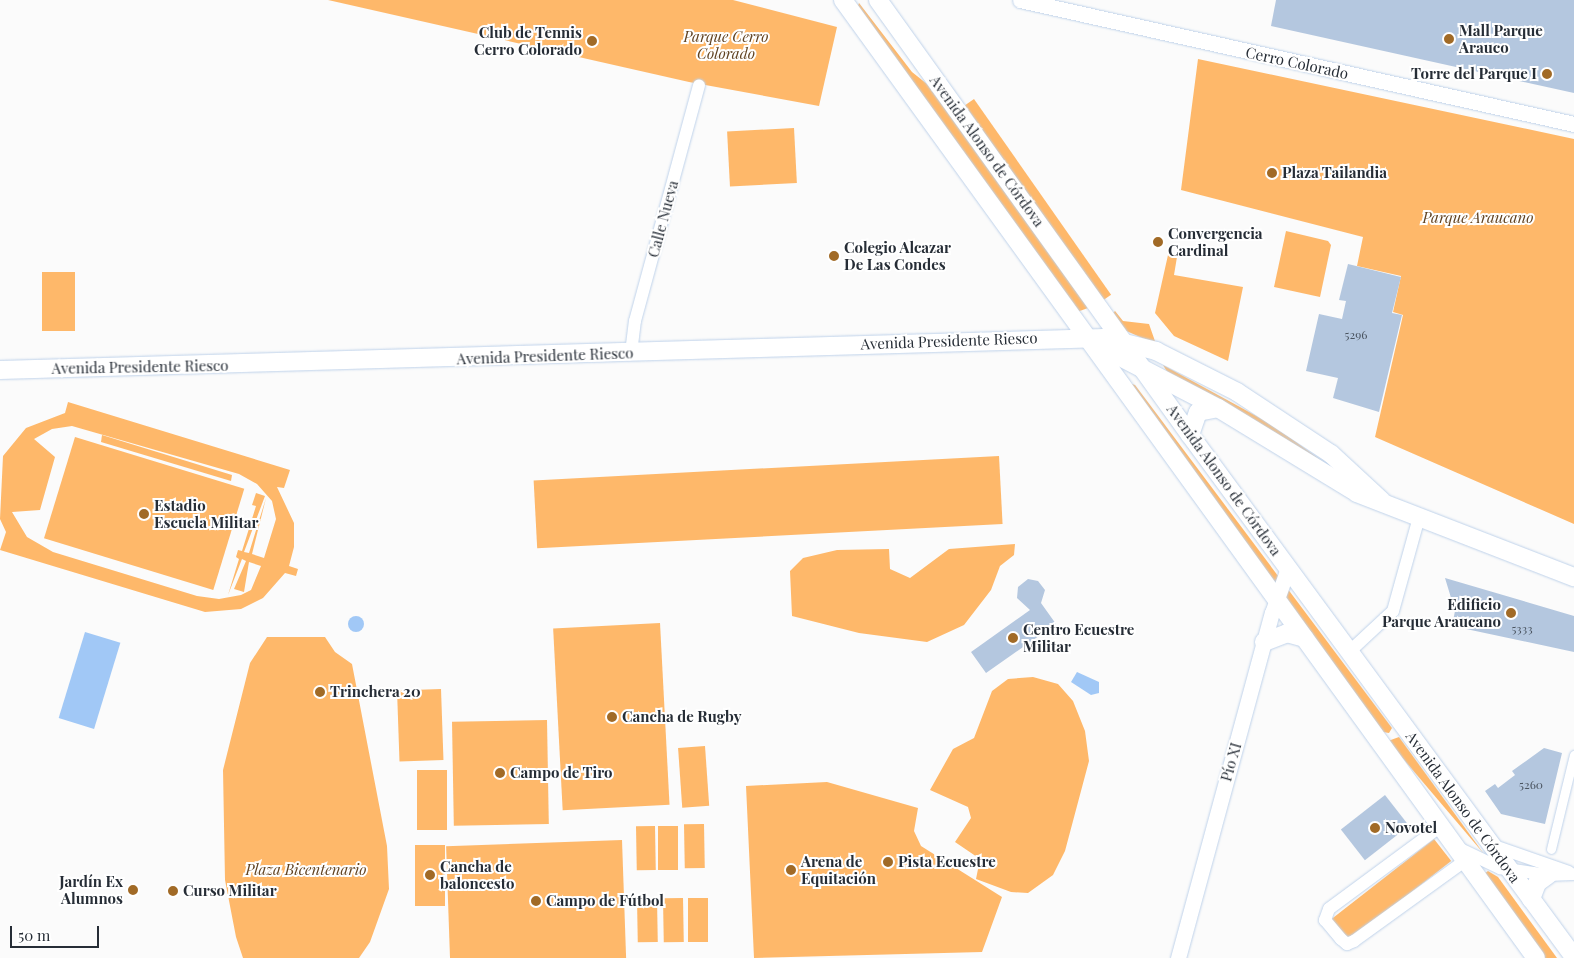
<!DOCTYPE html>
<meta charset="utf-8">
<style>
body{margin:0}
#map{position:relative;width:1574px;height:958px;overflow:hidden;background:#fbfbfb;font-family:"Playfair Display",serif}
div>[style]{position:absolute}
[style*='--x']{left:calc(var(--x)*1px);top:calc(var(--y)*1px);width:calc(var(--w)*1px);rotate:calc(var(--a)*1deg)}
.green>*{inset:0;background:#feb86a;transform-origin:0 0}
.water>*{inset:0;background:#a1c8f6;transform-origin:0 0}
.round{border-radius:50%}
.building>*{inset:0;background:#b4c7df;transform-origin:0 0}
.roads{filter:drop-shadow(0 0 1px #bfd2ea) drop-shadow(0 0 1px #bfd2ea)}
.pedestrian>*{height:9px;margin:-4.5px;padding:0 4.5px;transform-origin:4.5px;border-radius:4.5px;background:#fff}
.minor>*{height:12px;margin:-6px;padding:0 6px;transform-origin:6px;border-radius:6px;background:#fff}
.tertiary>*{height:15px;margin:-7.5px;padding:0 7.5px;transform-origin:7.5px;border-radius:7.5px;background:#fff}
.secondary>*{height:18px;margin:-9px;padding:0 9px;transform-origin:9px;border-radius:9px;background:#fff}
.dots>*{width:14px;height:14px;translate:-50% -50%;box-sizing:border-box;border:2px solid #fff;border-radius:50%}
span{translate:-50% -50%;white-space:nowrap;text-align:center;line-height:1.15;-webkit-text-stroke:4px #fff;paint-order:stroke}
.number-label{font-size:12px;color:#4a5460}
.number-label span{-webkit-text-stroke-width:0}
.poi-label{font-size:15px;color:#262d36;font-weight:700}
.left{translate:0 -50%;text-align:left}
.right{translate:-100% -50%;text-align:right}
.park-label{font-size:15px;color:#604221;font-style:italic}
.street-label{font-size:15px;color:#262d36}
.scale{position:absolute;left:10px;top:926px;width:89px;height:22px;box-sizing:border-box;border:2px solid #262d36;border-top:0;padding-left:6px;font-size:15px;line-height:18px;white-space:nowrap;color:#262d36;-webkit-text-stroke:4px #fff;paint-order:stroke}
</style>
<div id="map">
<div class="green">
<i style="clip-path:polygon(328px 0,733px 0,837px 27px,819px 106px,689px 82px)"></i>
<i style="clip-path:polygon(859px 3px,912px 72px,927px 84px,1088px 308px,1077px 312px,856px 10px)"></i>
<i style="clip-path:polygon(1198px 59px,1574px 139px,1574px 524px,1375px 437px,1403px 315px,1393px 312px,1401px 276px,1357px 266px,1363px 237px,1181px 190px)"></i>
<i style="left:974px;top:99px;width:239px;height:11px;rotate:55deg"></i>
<i style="left:794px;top:128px;width:55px;height:67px;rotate:87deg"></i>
<i style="clip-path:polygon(1286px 231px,1328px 241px,1331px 245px,1320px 297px,1274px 287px)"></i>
<i style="clip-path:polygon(1168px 255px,1177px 257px,1174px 275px,1243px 287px,1228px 361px,1174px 336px,1155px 313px)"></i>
<i style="left:42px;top:272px;width:33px;height:59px"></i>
<i style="clip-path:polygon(1115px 311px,1123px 321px,1149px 324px,1156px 344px,1124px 330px,1112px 314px)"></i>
<i style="clip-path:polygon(1163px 365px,1273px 425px,1326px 464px,1172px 380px)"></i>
<i style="clip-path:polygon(1129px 383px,1135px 385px,1392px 728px,1389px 733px,1383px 732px)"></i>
<i style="clip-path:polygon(evenodd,68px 402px,290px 470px,284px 488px,277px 487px,294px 523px,294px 547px,289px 566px,298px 569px,296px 576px,285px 573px,263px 598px,241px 609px,205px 612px,0 550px,6px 532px,0 519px,3px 456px,26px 428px,65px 413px,68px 402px,72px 426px,239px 474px,257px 484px,272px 501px,276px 519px,264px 558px,252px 554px,266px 498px,249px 553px,244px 552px,265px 496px,256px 493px,252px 505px,256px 506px,242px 551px,238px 550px,236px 557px,239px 559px,228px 595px,242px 559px,246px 561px,234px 589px,244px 592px,249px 562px,261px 566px,251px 590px,241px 595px,219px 599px,197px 596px,53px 552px,27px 537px,12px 512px,40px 510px,55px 457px,34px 439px,52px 429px,72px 426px)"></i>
<i style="clip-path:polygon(102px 435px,232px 475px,231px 481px,101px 442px)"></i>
<i style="left:75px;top:437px;width:177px;height:106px;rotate:17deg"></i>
<i style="left:999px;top:456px;width:68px;height:466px;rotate:87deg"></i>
<i style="clip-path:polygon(1015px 544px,1014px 555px,1000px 566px,991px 590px,964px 625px,927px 642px,859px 633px,792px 616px,790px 571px,803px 558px,837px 550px,889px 549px,890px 569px,910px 578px,949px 549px)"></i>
<i style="left:660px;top:623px;width:182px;height:107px;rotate:87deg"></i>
<i style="clip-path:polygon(267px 637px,325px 637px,335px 652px,352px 664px,387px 846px,389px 889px,370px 942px,359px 958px,243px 958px,236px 937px,225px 880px,223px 770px,250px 663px)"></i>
<i style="clip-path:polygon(1033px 677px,1058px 684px,1073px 701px,1085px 731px,1089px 761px,1065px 851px,1053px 875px,1028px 893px,1011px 892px,976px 879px,980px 859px,955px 842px,971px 818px,968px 807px,930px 790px,953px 749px,974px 738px,992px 691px,1008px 679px)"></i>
<i style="left:441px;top:689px;width:71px;height:44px;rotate:88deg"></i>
<i style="left:547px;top:720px;width:104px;height:95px;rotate:89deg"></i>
<i style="clip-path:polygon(1399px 737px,1484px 854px,1388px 741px)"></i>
<i style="left:705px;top:746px;width:60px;height:27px;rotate:86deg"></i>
<i style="left:417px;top:770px;width:30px;height:60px"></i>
<i style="clip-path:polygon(827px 782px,918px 808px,914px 831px,921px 846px,1002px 897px,982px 952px,754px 958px,746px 786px)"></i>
<i style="left:704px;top:824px;width:44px;height:20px;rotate:89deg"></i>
<i style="left:655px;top:826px;width:44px;height:19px;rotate:89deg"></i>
<i style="left:658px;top:826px;width:20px;height:44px"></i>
<i style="left:1434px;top:839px;width:28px;height:132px;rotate:52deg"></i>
<i style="left:622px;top:840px;width:118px;height:176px;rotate:88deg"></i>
<i style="left:415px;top:845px;width:30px;height:61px"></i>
<i style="clip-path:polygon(1488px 871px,1498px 877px,1557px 958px,1544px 958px,1481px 876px)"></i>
<i style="left:657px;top:898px;width:44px;height:20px;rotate:89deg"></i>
<i style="left:683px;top:898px;width:44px;height:20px;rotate:89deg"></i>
<i style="left:688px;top:898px;width:20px;height:44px"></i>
</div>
<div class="water">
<i class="round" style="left:348px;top:616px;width:16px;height:16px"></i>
<i style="left:85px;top:632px;width:37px;height:90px;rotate:17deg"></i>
<i style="clip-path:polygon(1077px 672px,1099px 682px,1099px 693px,1091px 695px,1071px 682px)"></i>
</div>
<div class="building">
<i style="clip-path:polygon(1276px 0,1574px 0,1574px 93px,1271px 26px)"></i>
<i style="clip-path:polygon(1348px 264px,1401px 277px,1392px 313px,1402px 315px,1379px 412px,1333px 398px,1338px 378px,1306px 371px,1319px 314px,1342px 319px,1346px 301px,1339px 300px)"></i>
<i style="clip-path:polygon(1445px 578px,1574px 616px,1574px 652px,1452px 626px,1455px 611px)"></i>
<i style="clip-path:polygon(1028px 579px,1038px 581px,1045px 590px,1041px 603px,1056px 624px,986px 673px,971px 652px,1030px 610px,1017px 598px,1018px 587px)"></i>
<i style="clip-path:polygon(1544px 748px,1562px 753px,1545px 824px,1501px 814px,1485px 791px,1495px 784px,1498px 788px,1515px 775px,1512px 771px)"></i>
<i style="left:1385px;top:795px;width:39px;height:56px;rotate:52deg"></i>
</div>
<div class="roads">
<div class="pedestrian">
<i style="--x:1551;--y:849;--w:97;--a:-76.3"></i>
</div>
<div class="minor">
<i style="--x:631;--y:353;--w:32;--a:-83"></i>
<i style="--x:635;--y:321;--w:244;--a:-74.8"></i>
<i style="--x:1349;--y:652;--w:60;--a:-43"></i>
<i style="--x:1393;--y:611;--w:98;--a:-74.5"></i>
<i style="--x:1441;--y:826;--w:139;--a:143.5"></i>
<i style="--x:1329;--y:909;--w:12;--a:110"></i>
<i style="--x:1325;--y:920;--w:25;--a:50"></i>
<i style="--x:1341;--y:939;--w:8;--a:40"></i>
<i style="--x:1347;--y:944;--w:8;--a:-23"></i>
<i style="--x:1354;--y:941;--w:138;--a:-35.9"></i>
<i style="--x:1494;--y:846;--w:79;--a:19.1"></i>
<i style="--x:1458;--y:848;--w:47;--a:25.5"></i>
<i style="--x:1500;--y:868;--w:49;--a:8.3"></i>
<i style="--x:1548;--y:875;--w:25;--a:-2"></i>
</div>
<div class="tertiary">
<i style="--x:1020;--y:0;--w:568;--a:12.62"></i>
<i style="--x:1178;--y:958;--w:358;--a:-74.8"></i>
<i style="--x:1272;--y:613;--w:48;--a:-70.4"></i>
</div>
<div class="secondary">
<i style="--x:843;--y:0;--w:1182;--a:54.12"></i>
<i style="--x:878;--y:0;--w:535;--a:54.35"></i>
<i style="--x:1190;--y:435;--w:648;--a:53.66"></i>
<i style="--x:1099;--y:346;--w:134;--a:27.5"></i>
<i style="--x:1218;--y:408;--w:163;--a:31.4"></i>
<i style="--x:1357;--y:493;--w:233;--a:21.2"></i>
<i style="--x:0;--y:370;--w:1105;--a:-1.66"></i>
<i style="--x:1105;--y:338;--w:53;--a:14.3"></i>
<i style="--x:1156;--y:351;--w:91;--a:26.8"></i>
<i style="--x:1237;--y:392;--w:113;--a:33.4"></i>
<i style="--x:1331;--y:454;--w:69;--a:42.7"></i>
<i style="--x:1190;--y:435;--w:24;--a:-71"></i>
<i style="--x:1198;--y:412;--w:20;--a:-11"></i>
<i style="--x:1264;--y:642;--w:25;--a:-21"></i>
<i style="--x:1287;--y:633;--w:18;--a:16"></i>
<i style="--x:1531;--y:899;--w:17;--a:-69"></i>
<i style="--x:1537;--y:883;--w:14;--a:-36"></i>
</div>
</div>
<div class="dots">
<i style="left:1449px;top:39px;background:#a16a26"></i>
<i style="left:592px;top:41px;background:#a16a26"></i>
<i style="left:1547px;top:74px;background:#a16a26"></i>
<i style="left:1272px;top:173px;background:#a16a26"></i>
<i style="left:1158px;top:242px;background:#a16a26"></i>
<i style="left:834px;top:256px;background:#a16a26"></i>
<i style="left:144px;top:514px;background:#a16a26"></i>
<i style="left:1511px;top:613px;background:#a16a26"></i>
<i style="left:1013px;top:638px;background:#a16a26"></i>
<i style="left:320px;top:692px;background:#a16a26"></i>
<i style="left:612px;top:717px;background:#a16a26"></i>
<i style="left:500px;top:773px;background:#a16a26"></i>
<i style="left:1375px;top:828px;background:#a16a26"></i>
<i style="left:888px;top:862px;background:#a16a26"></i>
<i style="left:791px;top:870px;background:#a16a26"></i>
<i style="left:430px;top:875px;background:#a16a26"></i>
<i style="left:133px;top:890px;background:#a16a26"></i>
<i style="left:173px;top:891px;background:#a16a26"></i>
<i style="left:536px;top:901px;background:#a16a26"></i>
</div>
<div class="number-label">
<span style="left:1356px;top:335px">5296</span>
<span style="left:1522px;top:629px">5333</span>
<span style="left:1531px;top:785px">5260</span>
</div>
<div class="poi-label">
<span class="left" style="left:1459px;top:39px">Mall Parque<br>Arauco</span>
<span class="right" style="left:582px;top:41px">Club de Tennis<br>Cerro Colorado</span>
<span class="right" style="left:1537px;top:74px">Torre del Parque I</span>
<span class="left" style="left:1282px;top:173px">Plaza Tailandia</span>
<span class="left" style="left:1168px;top:242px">Convergencia<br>Cardinal</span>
<span class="left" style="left:844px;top:256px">Colegio Alcazar<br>De Las Condes</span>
<span class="left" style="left:154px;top:514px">Estadio<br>Escuela Militar</span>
<span class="right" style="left:1501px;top:613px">Edificio<br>Parque Araucano</span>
<span class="left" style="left:1023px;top:638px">Centro Ecuestre<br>Militar</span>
<span class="left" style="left:330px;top:692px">Trinchera 20</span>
<span class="left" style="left:622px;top:717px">Cancha de Rugby</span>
<span class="left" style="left:510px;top:773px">Campo de Tiro</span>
<span class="left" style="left:1385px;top:828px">Novotel</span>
<span class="left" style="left:801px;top:870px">Arena de<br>Equitación</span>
<span class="left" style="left:898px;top:862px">Pista Ecuestre</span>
<span class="left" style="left:440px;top:875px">Cancha de<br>baloncesto</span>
<span class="right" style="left:123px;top:890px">Jardín Ex<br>Alumnos</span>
<span class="left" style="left:183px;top:891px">Curso Militar</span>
<span class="left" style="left:546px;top:901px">Campo de Fútbol</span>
</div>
<div class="park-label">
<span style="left:726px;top:45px">Parque Cerro<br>Colorado</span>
<span style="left:1478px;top:218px">Parque Araucano</span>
<span style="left:306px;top:870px">Plaza Bicentenario</span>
</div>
<div class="street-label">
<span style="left:1297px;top:63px;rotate:12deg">Cerro Colorado</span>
<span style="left:987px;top:151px;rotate:54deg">Avenida Alonso de Córdova</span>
<span style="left:663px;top:219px;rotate:-75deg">Calle Nueva</span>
<span style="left:949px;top:341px;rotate:-2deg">Avenida Presidente Riesco</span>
<span style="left:545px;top:356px;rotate:-2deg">Avenida Presidente Riesco</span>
<span style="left:140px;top:367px;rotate:-1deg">Avenida Presidente Riesco</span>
<span style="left:1224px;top:480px;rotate:54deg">Avenida Alonso de Córdova</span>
<span style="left:1231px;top:762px;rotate:-74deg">Pío XI</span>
<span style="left:1463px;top:807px;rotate:54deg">Avenida Alonso de Córdova</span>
</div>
<div class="scale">50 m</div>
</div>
